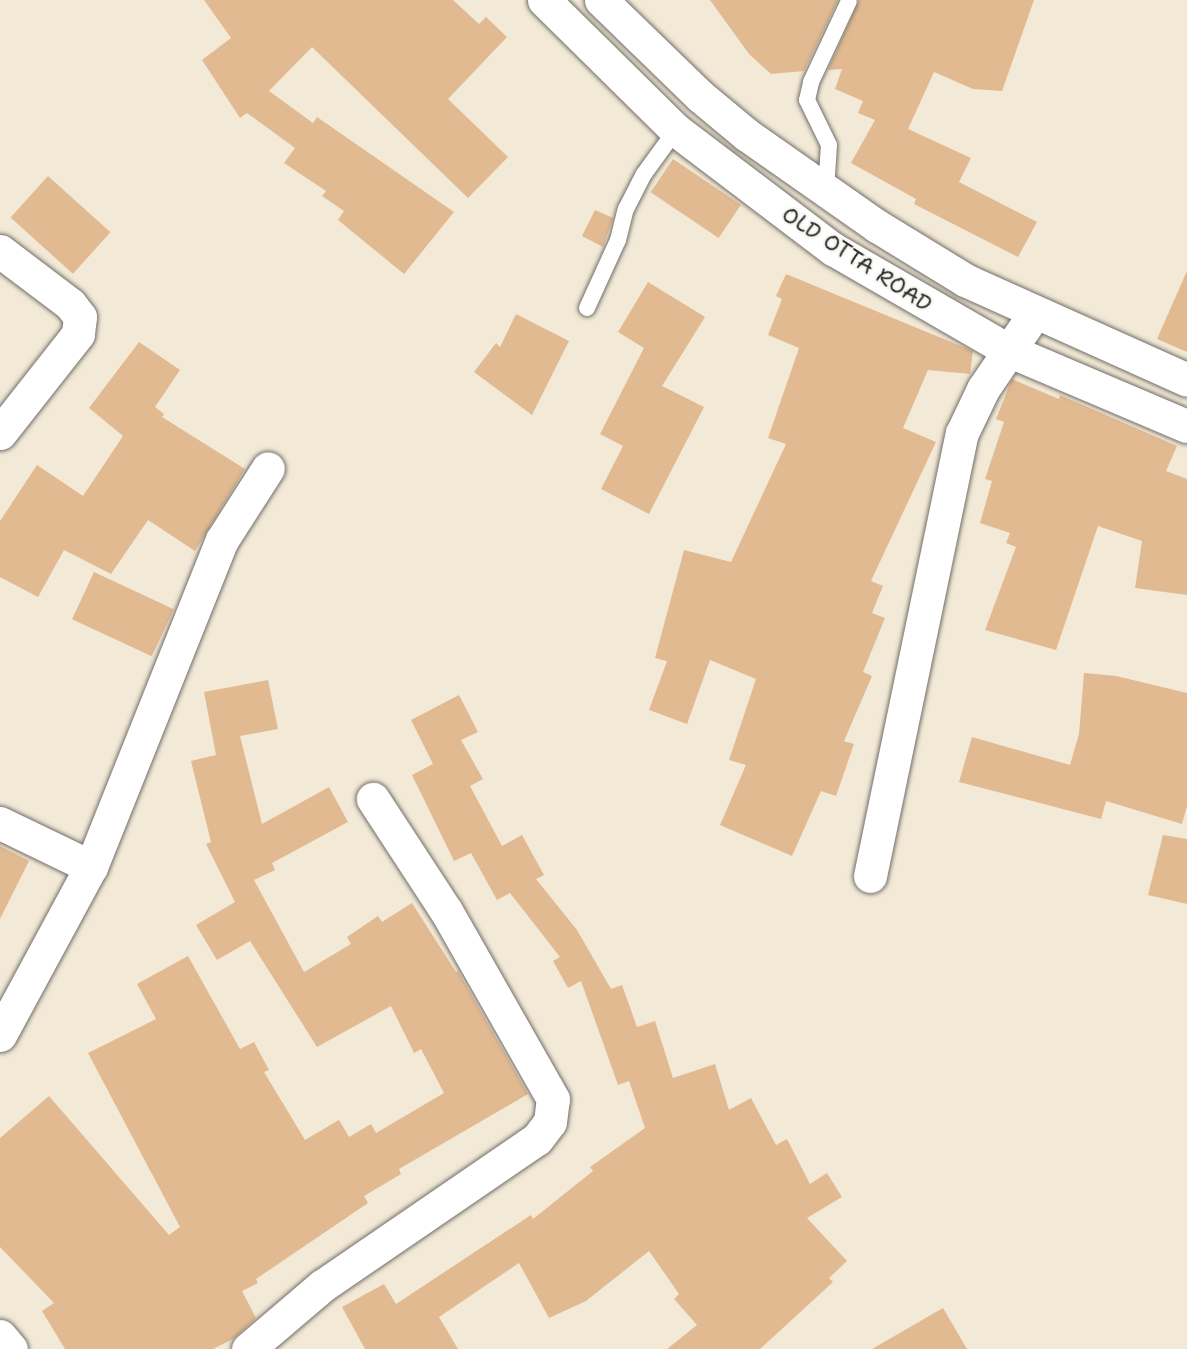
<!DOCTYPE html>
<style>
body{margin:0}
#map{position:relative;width:1187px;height:1349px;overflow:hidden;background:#f3e9d7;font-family:"Shantell Sans",sans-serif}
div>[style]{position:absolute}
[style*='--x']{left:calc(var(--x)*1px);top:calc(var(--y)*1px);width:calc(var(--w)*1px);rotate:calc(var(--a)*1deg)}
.building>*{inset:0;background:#e2ba92;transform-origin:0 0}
.roads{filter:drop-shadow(0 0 2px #716e67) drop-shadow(0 0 2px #716e67)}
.lane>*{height:16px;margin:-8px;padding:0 8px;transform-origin:8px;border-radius:8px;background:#fff}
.street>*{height:33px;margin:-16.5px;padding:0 16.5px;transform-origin:16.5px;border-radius:16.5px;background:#fff}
.secondary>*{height:33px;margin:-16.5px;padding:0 16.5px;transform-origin:16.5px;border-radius:16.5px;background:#fff}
span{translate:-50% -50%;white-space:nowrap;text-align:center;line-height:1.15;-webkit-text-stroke:4.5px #f6f6f2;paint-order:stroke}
.street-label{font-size:22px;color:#2b2b2b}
</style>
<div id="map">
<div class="building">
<i style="clip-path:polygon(204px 0,453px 0,479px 24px,486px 17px,507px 37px,448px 99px,508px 157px,468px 198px,312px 47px,269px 91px,313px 123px,317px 117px,454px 212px,404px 274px,338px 220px,344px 211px,322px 196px,326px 191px,284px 163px,295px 148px,247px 113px,240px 118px,202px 60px,231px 38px)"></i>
<i style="clip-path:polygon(710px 0,838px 0,804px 71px,771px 74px,749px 54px)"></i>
<i style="clip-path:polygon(859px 0,1034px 0,1002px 91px,973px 89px,934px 72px,908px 129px,971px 158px,959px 182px,1037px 222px,1018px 257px,914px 204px,916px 199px,851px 163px,875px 120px,858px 113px,863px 101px,835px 89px,842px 69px,828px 70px)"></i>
<i style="left:673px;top:159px;width:82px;height:40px;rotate:34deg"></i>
<i style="left:48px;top:176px;width:84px;height:56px;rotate:42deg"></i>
<i style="clip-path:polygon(595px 210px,613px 218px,603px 247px,582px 236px)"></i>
<i style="clip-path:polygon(1187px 271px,1187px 352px,1157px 339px)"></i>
<i style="clip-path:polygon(786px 274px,973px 351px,970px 374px,928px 370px,903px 428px,936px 442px,871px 581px,883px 586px,872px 613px,885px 618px,863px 672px,872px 676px,844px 741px,854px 744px,836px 796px,821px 791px,792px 856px,720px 825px,746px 765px,729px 760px,756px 679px,710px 660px,687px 724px,649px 710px,667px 661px,655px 658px,684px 550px,731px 562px,786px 444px,768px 438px,799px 348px,768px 335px,782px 299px,776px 296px)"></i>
<i style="clip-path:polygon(648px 282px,705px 317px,662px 386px,704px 407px,649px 514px,601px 489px,623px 446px,600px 434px,644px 348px,618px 332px)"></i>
<i style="clip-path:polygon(516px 314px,569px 341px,532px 415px,474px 372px,496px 343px,500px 347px)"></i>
<i style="clip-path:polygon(139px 342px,180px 370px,155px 407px,164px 414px,162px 417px,245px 469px,195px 551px,148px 520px,111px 574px,64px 550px,38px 597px,0 577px,0 521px,37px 465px,83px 496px,123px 436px,89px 408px)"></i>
<i style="clip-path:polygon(1012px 379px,1059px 399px,1060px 395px,1177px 446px,1166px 471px,1187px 479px,1187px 595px,1135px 588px,1142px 541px,1098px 526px,1056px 650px,985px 630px,1016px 547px,1006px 543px,1010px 533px,980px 523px,992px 481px,985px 479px,1004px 422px,996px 419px)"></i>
<i style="left:94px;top:572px;width:88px;height:52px;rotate:25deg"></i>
<i style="clip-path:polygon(1084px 673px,1116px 676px,1187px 693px,1187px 806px,1182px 824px,1106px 801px,1101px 819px,959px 782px,972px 737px,1070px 765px,1079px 734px)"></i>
<i style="clip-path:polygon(268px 680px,278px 729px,240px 736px,262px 824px,329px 787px,348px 822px,272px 863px,275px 870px,254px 880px,304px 972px,351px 944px,347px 937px,378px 916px,382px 922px,412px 903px,456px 972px,458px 971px,528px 1094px,399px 1169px,401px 1174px,364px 1196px,368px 1203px,256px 1279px,258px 1283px,242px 1291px,256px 1318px,233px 1339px,213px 1349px,65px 1349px,42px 1311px,54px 1303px,0 1247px,0 1138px,49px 1096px,169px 1235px,180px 1227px,88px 1053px,156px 1019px,137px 984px,188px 956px,240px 1049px,254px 1042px,269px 1070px,264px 1072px,305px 1140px,339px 1120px,349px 1137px,371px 1124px,376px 1133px,444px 1093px,421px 1049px,414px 1053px,391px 1006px,317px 1047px,250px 941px,217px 960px,196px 925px,235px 902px,206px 844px,211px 842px,191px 761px,216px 755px,204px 692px)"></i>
<i style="clip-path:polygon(459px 695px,478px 732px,461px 740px,483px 779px,470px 786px,502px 846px,522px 835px,544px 875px,536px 879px,577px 930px,611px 989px,622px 985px,637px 1027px,655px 1021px,673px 1078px,715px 1064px,729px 1110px,751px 1098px,776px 1145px,787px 1139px,810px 1184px,827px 1173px,842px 1197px,807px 1218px,847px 1261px,829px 1278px,833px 1282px,760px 1349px,667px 1349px,697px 1325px,674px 1299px,679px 1294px,649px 1251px,586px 1301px,549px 1318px,519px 1263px,439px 1317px,458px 1349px,365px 1349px,342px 1307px,384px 1284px,396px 1304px,531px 1215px,533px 1219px,593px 1171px,590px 1167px,645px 1128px,629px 1081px,618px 1085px,581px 981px,568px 988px,553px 961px,560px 957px,510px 893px,497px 900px,471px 853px,454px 861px,412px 775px,433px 764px,411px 720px)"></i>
<i style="clip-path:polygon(1163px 835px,1187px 839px,1187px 904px,1148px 895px)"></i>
<i style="clip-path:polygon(0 846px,29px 861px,0 919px)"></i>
<i style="clip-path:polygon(943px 1308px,967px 1349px,872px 1349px)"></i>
</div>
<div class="roads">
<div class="lane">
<i style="--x:826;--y:190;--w:45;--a:-86.2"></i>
<i style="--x:829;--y:145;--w:50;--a:-116.1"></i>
<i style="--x:807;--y:100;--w:18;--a:-77"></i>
<i style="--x:811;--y:82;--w:89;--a:-64.9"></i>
<i style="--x:587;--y:308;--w:75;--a:-65.5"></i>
<i style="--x:618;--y:240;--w:32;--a:-76"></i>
<i style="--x:626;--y:209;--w:39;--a:-63"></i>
<i style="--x:644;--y:174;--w:54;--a:-54"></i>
</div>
<div class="street">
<i style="--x:0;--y:251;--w:88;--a:37.1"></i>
<i style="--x:70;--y:304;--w:16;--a:52"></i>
<i style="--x:80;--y:317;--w:17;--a:97"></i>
<i style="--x:78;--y:334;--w:126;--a:128.2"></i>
<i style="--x:0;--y:823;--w:101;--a:25.8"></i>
<i style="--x:870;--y:876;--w:452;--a:-78.3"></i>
<i style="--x:962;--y:433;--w:49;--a:-64.5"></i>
<i style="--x:983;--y:389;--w:91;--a:-55.8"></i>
<i style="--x:0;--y:1035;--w:191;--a:-61.6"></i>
<i style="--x:91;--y:867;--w:352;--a:-68.2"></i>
<i style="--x:222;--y:540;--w:85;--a:-57.4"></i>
<i style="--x:0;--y:1336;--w:17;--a:50"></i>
<i style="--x:248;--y:1349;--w:97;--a:-40.4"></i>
<i style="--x:322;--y:1286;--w:260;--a:-34.4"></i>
<i style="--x:537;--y:1139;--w:21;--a:-53"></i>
<i style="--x:550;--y:1122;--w:23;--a:-83"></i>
<i style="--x:553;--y:1099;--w:216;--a:-119.6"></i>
<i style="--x:446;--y:911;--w:134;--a:-123.1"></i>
</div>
<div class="secondary">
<i style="--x:544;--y:0;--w:185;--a:44.6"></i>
<i style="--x:676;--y:130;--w:197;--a:37.2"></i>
<i style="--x:833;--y:249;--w:204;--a:30"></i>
<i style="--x:1010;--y:351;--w:192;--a:23"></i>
<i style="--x:601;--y:0;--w:138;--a:44.1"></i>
<i style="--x:700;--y:96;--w:61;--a:39.7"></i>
<i style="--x:747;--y:135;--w:159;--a:35"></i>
<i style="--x:877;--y:226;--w:103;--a:31.5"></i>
<i style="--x:965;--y:280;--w:243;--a:24.2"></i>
</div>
</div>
<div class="street-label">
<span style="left:857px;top:259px;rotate:33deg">OLD OTTA ROAD</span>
</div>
</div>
